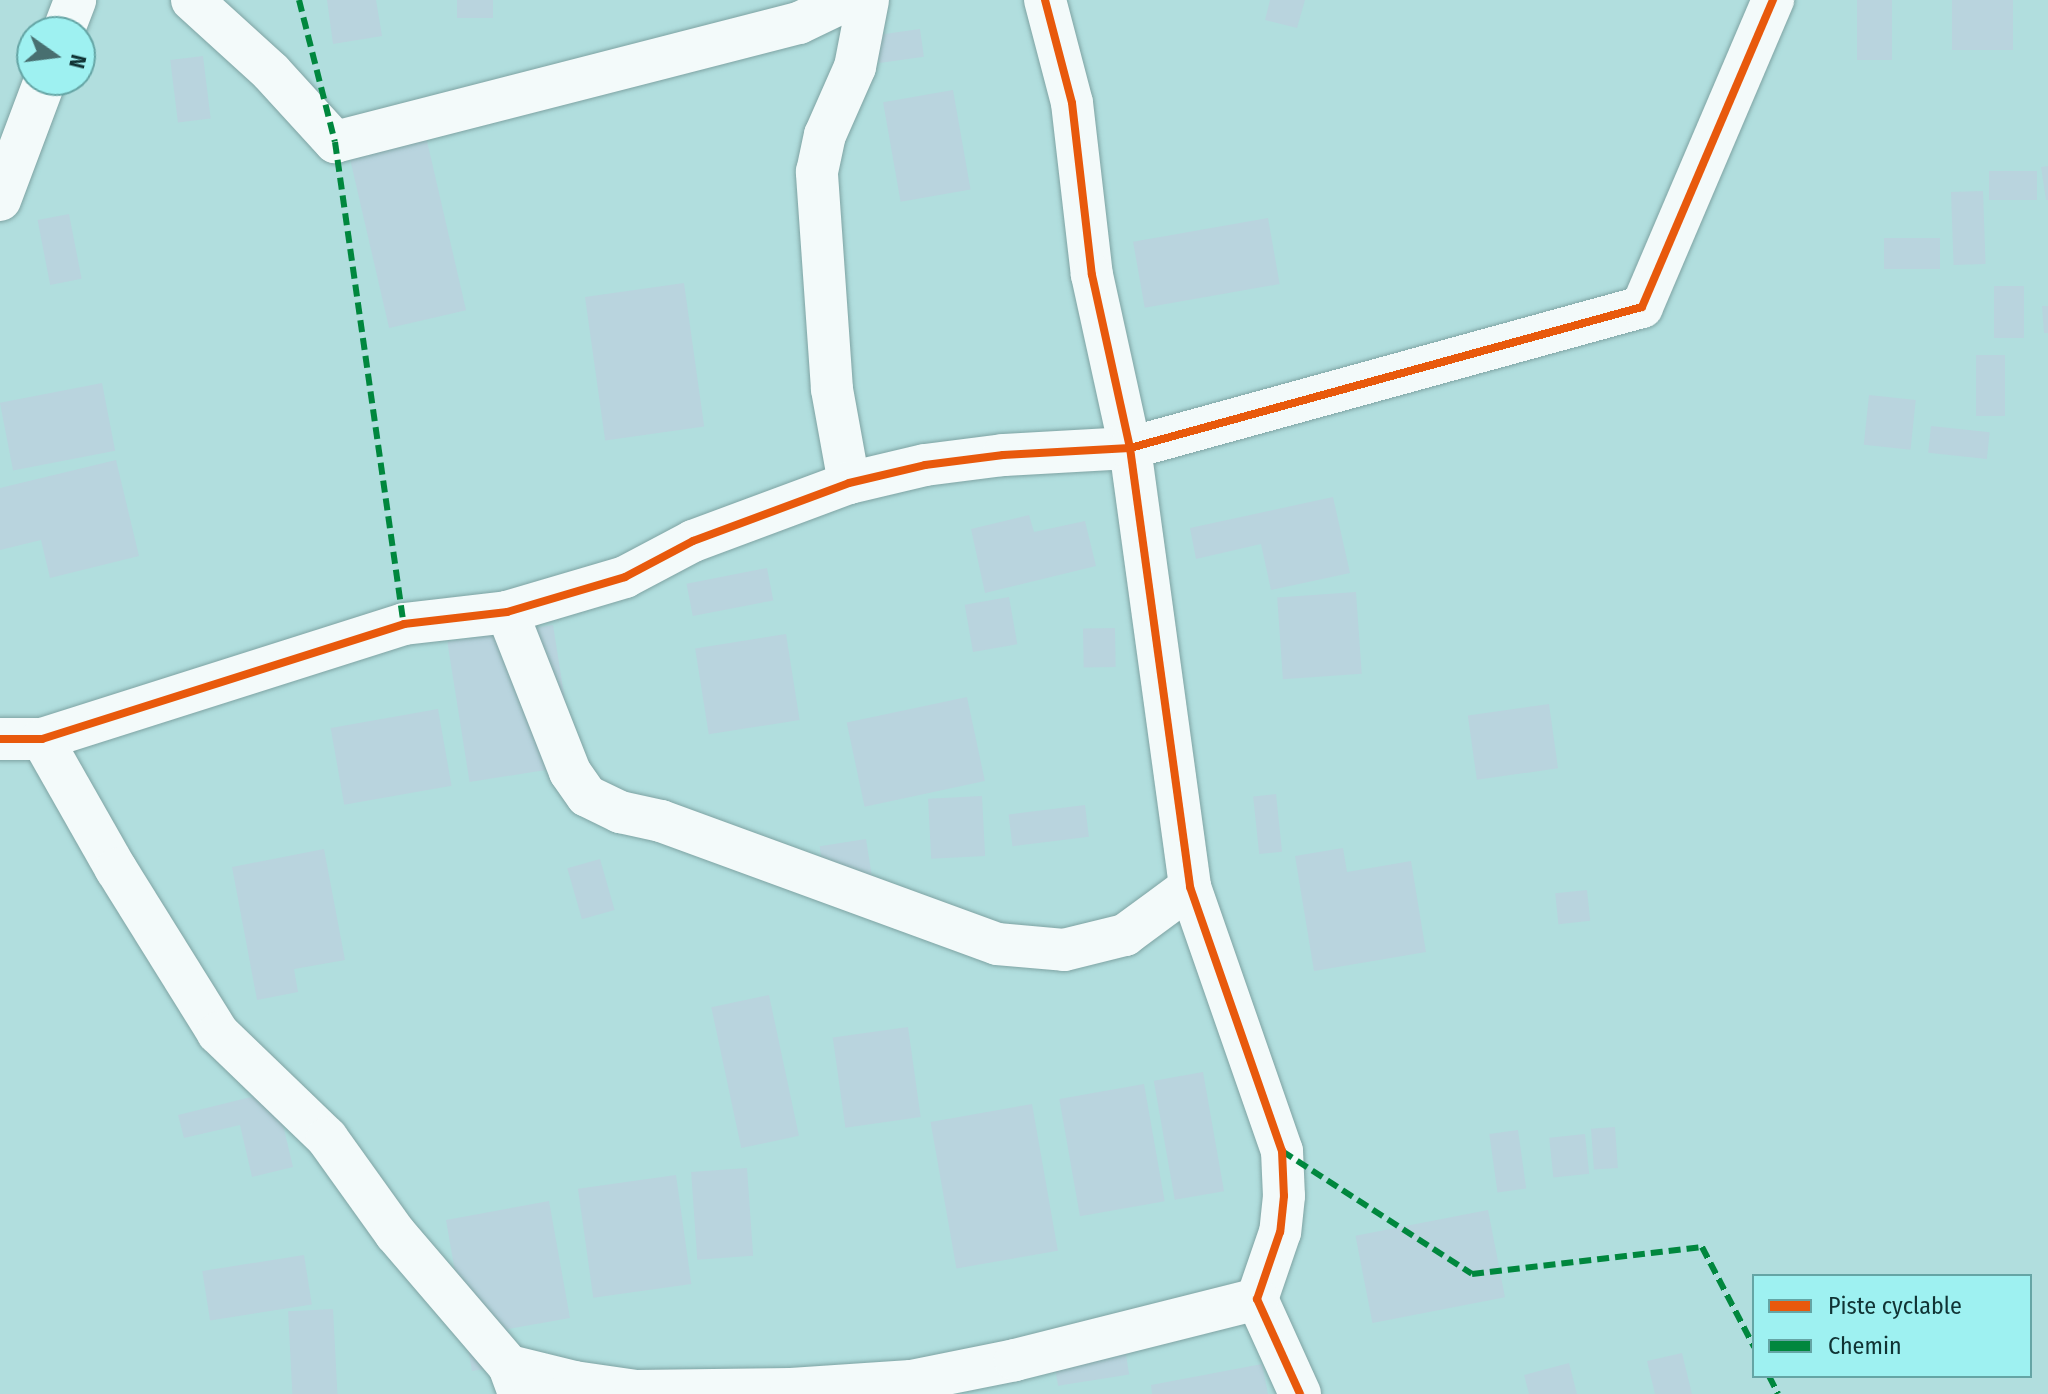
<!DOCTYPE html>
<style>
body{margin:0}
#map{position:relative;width:2048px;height:1394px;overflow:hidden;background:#b1dede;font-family:"Fira Sans Condensed",sans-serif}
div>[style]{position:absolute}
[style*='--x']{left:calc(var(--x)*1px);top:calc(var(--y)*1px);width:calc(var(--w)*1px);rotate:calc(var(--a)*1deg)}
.building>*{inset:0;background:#b9d4de;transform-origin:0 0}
.roads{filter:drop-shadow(0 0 2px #7ea3a3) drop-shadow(0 0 2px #7ea3a3)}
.minor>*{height:42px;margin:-21px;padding:0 21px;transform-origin:21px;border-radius:21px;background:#f3fafa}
.quiet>*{height:6px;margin-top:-3px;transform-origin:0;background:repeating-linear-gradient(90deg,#00873e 0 12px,transparent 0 18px)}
.cycleway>*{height:8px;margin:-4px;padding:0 4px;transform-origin:4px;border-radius:4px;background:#e8590c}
span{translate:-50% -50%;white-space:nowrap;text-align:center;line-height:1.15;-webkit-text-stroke:6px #9ef1f1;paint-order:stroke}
.legend{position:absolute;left:1752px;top:1274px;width:280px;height:104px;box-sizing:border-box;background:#9ef1f1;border:2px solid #65a5a5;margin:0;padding:10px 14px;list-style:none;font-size:24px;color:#103334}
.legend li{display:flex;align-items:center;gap:16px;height:40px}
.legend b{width:40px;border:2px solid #65a5a5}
.north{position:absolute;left:16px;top:16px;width:80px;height:80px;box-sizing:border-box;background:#9ef1f1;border:2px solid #65a5a5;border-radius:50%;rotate:104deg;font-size:22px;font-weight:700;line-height:32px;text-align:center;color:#103334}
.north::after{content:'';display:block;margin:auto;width:28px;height:36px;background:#486f70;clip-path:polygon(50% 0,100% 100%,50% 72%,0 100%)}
</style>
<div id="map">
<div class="building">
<i style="clip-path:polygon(327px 0,376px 0,382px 36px,333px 44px)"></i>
<i style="left:457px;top:0;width:36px;height:18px"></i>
<i style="clip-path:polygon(1270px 0,1305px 0,1297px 28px,1265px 20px)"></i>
<i style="left:1857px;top:0;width:35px;height:60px"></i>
<i style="left:1952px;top:0;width:61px;height:50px"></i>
<i style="left:920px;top:29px;width:28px;height:45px;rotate:82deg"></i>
<i style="left:203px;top:56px;width:63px;height:33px;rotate:83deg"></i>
<i style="left:953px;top:90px;width:101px;height:71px;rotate:80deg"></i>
<i style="left:424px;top:128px;width:187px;height:79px;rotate:77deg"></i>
<i style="clip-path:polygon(2048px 166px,2048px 200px,2046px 200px,2041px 167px)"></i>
<i style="left:1989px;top:171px;width:48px;height:29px"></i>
<i style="left:1983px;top:191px;width:73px;height:32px;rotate:88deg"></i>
<i style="left:69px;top:214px;width:66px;height:32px;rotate:79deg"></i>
<i style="left:1268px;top:218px;width:67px;height:137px;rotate:80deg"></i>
<i style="left:1884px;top:238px;width:56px;height:31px"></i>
<i style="left:684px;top:283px;width:145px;height:100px;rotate:82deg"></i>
<i style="left:1994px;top:286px;width:30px;height:52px"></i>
<i style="clip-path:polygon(2042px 306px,2048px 306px,2048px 333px,2044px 333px)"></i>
<i style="left:1976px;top:355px;width:29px;height:61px"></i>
<i style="left:102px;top:383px;width:69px;height:104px;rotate:79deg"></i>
<i style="left:1869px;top:395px;width:47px;height:50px;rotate:6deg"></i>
<i style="left:1931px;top:426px;width:59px;height:27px;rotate:6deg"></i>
<i style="clip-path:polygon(116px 460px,139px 556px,50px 578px,41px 540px,0 550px,0 488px)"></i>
<i style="clip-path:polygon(1333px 497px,1350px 573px,1271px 590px,1261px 544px,1196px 559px,1190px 528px)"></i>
<i style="clip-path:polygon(1029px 515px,1034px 532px,1085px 521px,1096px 566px,985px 593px,971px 529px)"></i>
<i style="left:767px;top:568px;width:33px;height:82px;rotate:79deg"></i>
<i style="left:1356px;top:592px;width:82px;height:79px;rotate:86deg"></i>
<i style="left:1009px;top:597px;width:48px;height:45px;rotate:80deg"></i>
<i style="left:553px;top:625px;width:142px;height:107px;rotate:81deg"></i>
<i style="left:1115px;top:628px;width:39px;height:32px;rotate:89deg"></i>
<i style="left:786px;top:634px;width:87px;height:92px;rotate:81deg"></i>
<i style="left:967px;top:697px;width:86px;height:123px;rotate:78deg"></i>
<i style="left:1549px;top:704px;width:65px;height:82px;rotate:82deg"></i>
<i style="left:438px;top:709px;width:78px;height:109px;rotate:80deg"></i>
<i style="left:1276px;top:794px;width:58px;height:23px;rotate:84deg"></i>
<i style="left:982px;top:796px;width:60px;height:54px;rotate:87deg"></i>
<i style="left:1085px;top:805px;width:32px;height:77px;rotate:83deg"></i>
<i style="left:866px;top:839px;width:37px;height:47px;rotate:81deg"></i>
<i style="clip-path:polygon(1343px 848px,1347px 872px,1411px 861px,1426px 952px,1314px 971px,1295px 856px)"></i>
<i style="clip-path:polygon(324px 849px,345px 960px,294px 969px,298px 992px,257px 1000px,232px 867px)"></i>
<i style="left:600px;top:859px;width:53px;height:34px;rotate:74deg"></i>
<i style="left:1587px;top:890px;width:31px;height:32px;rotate:84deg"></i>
<i style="left:769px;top:995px;width:144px;height:59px;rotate:78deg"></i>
<i style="left:908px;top:1027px;width:91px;height:76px;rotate:82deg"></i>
<i style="left:1203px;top:1072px;width:121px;height:50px;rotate:80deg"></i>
<i style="left:1144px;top:1084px;width:119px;height:86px;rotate:80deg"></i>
<i style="clip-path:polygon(275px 1091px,293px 1167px,252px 1177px,240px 1125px,184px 1138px,178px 1115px)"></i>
<i style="left:1032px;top:1104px;width:149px;height:103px;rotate:80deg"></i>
<i style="left:1615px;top:1127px;width:41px;height:24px;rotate:86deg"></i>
<i style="left:1518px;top:1130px;width:59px;height:29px;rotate:82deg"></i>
<i style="left:1585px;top:1134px;width:40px;height:36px;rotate:84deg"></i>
<i style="left:747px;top:1168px;width:88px;height:56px;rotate:86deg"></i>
<i style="left:676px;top:1175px;width:110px;height:99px;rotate:82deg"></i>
<i style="clip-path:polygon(549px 1201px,570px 1318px,508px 1329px,514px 1364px,472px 1371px,446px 1220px)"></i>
<i style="left:1488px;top:1210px;width:89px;height:135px;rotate:79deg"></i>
<i style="left:304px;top:1255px;width:50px;height:103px;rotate:81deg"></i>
<i style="left:333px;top:1309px;width:85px;height:45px;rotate:87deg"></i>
<i style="left:1124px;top:1342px;width:33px;height:72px;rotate:81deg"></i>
<i style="clip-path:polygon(1682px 1353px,1692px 1394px,1655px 1394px,1647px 1361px)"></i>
<i style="clip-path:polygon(1569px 1363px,1577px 1394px,1529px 1394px,1524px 1375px)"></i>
<i style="clip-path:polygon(1262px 1364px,1268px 1394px,1152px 1394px,1151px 1385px)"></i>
</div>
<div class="roads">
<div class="minor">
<i style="--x:192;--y:0;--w:107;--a:42.3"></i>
<i style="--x:271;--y:72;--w:95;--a:47.6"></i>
<i style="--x:335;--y:142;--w:479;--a:-14.4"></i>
<i style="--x:799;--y:23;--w:53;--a:-25.6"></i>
<i style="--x:1045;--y:0;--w:106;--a:75.3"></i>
<i style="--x:1072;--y:103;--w:173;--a:83.4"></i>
<i style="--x:1092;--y:275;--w:177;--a:77.6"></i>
<i style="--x:1130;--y:448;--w:443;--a:82.2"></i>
<i style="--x:1190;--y:887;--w:280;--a:70.8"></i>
<i style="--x:1282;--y:1151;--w:45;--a:87.5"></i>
<i style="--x:1284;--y:1196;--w:36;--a:96"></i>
<i style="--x:1280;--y:1232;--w:71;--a:108.9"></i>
<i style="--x:1257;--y:1299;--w:104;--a:65.6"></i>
<i style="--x:63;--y:32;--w:34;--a:-69"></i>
<i style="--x:0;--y:200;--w:128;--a:-69.4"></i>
<i style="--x:849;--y:483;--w:96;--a:-100.3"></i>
<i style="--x:832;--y:389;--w:218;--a:-94"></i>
<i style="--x:817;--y:172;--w:38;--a:-78"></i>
<i style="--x:825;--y:135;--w:74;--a:-66.2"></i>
<i style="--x:855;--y:67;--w:68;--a:-79"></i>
<i style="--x:507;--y:612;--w:172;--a:68.5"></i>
<i style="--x:570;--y:772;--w:29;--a:55"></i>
<i style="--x:587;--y:796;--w:37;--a:26"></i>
<i style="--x:620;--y:812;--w:42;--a:12.4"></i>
<i style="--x:661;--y:821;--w:358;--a:20.1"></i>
<i style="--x:997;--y:944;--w:67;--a:5.1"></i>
<i style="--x:1064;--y:950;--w:63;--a:-13.8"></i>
<i style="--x:1125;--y:935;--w:81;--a:-36.4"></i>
<i style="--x:0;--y:739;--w:42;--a:0"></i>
<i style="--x:42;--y:739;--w:380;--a:-17.6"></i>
<i style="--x:404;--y:624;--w:104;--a:-6.6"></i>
<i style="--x:507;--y:612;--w:123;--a:-16.5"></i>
<i style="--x:625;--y:577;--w:77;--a:-27.9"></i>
<i style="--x:693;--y:541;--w:166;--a:-20.4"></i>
<i style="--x:849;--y:483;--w:78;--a:-13.3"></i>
<i style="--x:925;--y:465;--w:79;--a:-7.3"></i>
<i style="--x:1003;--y:455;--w:127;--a:-3.2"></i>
<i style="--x:1130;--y:448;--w:531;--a:-15.4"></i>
<i style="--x:1642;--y:307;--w:334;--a:-66.9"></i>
<i style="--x:42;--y:739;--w:150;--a:60.4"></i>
<i style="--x:116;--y:869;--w:193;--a:58.1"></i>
<i style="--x:218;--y:1033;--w:151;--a:43.9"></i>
<i style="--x:327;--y:1138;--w:117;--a:54.4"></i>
<i style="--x:395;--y:1233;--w:175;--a:49.4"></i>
<i style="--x:509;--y:1366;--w:30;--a:70"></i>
<i style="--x:509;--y:1366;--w:67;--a:13.8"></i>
<i style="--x:574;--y:1382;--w:63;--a:8.3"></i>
<i style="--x:636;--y:1391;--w:155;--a:-0.7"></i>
<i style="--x:791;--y:1389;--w:120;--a:-3.8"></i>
<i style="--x:911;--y:1381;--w:106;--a:-11.4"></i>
<i style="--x:1015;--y:1360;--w:250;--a:-14.1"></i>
</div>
</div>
<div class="quiet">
<i style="--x:299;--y:0;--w:146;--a:75.8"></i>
<i style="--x:335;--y:142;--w:487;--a:81.9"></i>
<i style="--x:1282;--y:1151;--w:226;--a:32.9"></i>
<i style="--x:1472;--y:1274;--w:232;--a:-6.7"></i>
<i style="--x:1702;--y:1247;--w:113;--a:62.5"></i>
<i style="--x:1769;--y:1376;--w:20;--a:63"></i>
</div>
<div class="cycleway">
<i style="--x:1045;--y:0;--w:106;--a:75.3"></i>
<i style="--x:1072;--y:103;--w:173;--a:83.4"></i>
<i style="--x:1092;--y:275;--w:177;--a:77.6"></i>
<i style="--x:1130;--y:448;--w:443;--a:82.2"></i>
<i style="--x:1190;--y:887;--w:280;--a:70.8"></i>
<i style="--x:1282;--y:1151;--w:45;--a:87.5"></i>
<i style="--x:1284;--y:1196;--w:36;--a:96"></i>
<i style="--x:1280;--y:1232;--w:71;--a:108.9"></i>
<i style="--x:1257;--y:1299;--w:104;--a:65.6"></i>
<i style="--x:0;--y:739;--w:42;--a:0"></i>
<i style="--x:42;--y:739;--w:380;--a:-17.6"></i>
<i style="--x:404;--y:624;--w:104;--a:-6.6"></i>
<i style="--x:507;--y:612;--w:123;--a:-16.5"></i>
<i style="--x:625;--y:577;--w:77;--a:-27.9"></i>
<i style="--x:693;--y:541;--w:166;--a:-20.4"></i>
<i style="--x:849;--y:483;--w:78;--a:-13.3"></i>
<i style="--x:925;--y:465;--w:79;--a:-7.3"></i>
<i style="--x:1003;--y:455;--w:127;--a:-3.2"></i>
<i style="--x:1130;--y:448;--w:531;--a:-15.4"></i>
<i style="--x:1642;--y:307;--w:334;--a:-66.9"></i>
</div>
<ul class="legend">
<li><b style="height:10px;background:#e8590c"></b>Piste cyclable</li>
<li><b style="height:10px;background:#00873e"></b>Chemin</li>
</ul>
<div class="north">N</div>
</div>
